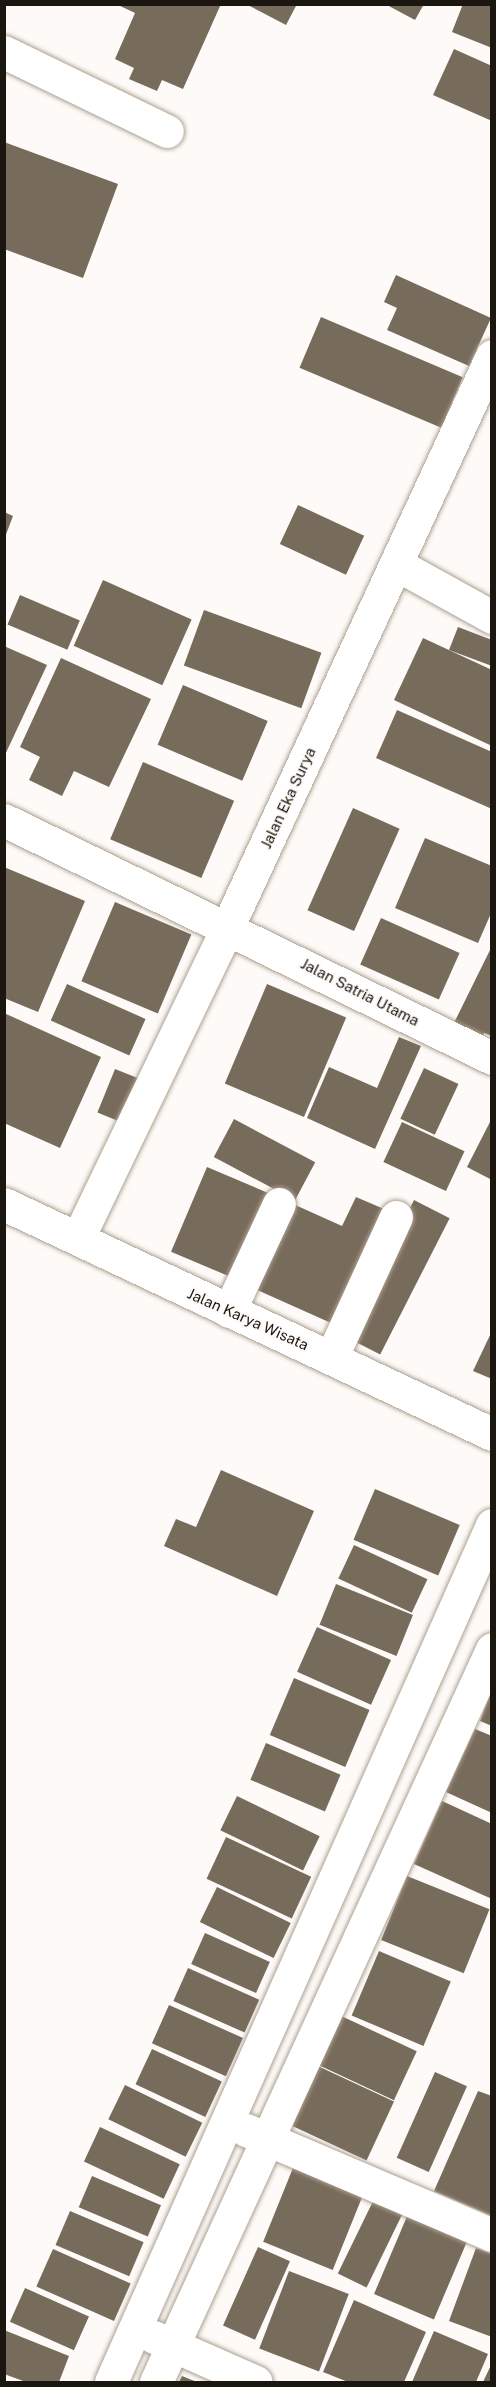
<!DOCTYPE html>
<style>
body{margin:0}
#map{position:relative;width:496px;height:2387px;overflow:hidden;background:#fdfaf7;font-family:"Public Sans",sans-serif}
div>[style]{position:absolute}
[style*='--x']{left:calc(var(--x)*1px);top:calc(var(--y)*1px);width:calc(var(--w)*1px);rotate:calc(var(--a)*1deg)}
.building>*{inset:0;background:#776b5b;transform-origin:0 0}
.roads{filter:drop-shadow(0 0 2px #ad9f8f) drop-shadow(0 0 2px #ad9f8f)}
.minor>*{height:33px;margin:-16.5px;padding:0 16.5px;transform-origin:16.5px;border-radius:16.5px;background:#fff}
span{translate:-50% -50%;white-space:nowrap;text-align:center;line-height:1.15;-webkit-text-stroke:4.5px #fdfaf7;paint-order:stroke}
.street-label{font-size:15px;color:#1b1610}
.frame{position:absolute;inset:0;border:6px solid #1b1610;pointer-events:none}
</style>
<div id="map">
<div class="building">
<i style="clip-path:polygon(116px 4px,221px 4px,183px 89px,162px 80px,157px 91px,129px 79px,134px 68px,115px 59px,135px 13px)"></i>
<i style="clip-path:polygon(246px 4px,297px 4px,286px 25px)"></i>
<i style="clip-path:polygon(385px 4px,424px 4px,415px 20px)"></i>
<i style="clip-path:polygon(463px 4px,492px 4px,492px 48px,452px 32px)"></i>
<i style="clip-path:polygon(454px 49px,492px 66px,492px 121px,433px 95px)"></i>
<i style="clip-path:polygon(4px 142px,118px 184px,83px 278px,4px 249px)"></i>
<i style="clip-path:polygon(396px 275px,491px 318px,469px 366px,387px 330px,397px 308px,384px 302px)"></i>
<i style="left:321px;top:317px;width:154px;height:55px;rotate:23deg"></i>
<i style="left:298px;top:505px;width:73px;height:43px;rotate:25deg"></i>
<i style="clip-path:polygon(4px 512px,13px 516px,5px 537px,4px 537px)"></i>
<i style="left:103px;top:580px;width:97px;height:72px;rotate:24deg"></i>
<i style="left:20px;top:595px;width:65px;height:32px;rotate:23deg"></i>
<i style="left:204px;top:610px;width:125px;height:59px;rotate:20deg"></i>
<i style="clip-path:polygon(458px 627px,492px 640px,492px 666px,449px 650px)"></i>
<i style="clip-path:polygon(423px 638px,492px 670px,492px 746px,394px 700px)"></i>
<i style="clip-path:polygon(4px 646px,47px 665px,4px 757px)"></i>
<i style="clip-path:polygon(61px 658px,151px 699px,109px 787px,74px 771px,62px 796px,29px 780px,40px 757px,20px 747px)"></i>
<i style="left:183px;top:685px;width:92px;height:65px;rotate:23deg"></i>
<i style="clip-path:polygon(397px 710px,492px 752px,492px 809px,376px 758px)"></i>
<i style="left:143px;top:762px;width:99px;height:84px;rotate:23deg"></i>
<i style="left:353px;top:808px;width:51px;height:112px;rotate:24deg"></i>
<i style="clip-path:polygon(425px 838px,492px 866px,492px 911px,478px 943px,395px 908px)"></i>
<i style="clip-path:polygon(4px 867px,85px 901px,38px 1012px,4px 998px)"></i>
<i style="left:115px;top:902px;width:83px;height:86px;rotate:23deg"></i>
<i style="left:381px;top:918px;width:86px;height:51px;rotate:24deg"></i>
<i style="clip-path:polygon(492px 946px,492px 1036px,484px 1033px,479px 1045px,450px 1031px)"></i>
<i style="left:67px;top:984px;width:86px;height:40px;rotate:24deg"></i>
<i style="left:267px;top:984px;width:86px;height:108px;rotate:23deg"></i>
<i style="clip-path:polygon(4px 1013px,101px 1057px,60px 1148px,4px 1123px)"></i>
<i style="clip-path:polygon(399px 1037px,421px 1046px,375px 1149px,307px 1118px,329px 1067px,377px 1088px)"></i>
<i style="left:424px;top:1068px;width:38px;height:56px;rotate:25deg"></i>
<i style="left:115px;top:1069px;width:29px;height:47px;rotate:22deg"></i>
<i style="clip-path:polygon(492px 1118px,492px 1180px,467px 1167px)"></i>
<i style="left:234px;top:1119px;width:92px;height:43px;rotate:28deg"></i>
<i style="left:402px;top:1122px;width:69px;height:44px;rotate:25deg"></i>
<i style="left:207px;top:1167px;width:72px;height:92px;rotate:23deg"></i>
<i style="clip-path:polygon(356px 1197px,391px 1212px,340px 1327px,255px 1289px,293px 1204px,342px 1226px)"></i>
<i style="left:414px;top:1200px;width:40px;height:153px;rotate:27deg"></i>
<i style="clip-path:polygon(492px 1331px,492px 1379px,473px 1371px)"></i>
<i style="clip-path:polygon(221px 1470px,314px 1511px,277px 1596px,164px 1546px,176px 1519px,196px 1527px)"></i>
<i style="left:375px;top:1489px;width:92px;height:55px;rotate:23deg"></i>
<i style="left:354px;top:1545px;width:81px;height:37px;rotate:25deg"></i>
<i style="left:336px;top:1584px;width:83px;height:44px;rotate:22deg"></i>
<i style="left:317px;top:1627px;width:81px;height:49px;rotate:24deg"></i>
<i style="left:294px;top:1678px;width:82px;height:62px;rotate:23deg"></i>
<i style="clip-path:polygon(491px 1692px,492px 1692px,492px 1726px,480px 1721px)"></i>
<i style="clip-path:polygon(475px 1729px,492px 1736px,492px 1813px,446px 1792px)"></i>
<i style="left:266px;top:1743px;width:81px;height:40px;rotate:23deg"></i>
<i style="left:237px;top:1796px;width:92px;height:38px;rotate:26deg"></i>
<i style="clip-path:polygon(442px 1801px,492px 1824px,492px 1899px,414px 1864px)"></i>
<i style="left:226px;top:1837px;width:94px;height:46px;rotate:25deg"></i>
<i style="left:407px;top:1876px;width:89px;height:69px;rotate:22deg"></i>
<i style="left:217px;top:1887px;width:82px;height:39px;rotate:26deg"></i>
<i style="left:205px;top:1933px;width:71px;height:34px;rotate:24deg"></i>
<i style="left:379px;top:1951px;width:78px;height:70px;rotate:23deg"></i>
<i style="left:188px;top:1968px;width:78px;height:36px;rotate:24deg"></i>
<i style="left:169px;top:2005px;width:81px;height:42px;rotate:24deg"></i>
<i style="left:337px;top:2014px;width:88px;height:54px;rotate:25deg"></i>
<i style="left:152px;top:2049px;width:77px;height:39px;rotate:25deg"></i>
<i style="left:307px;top:2061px;width:96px;height:65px;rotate:25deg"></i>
<i style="left:435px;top:2072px;width:35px;height:94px;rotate:24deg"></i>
<i style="left:125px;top:2085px;width:86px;height:38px;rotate:26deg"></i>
<i style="clip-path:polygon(478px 2091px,492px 2096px,490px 2215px,434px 2191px)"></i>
<i style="left:100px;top:2127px;width:88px;height:38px;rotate:25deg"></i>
<i style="left:295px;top:2163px;width:75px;height:85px;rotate:22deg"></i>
<i style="left:92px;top:2176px;width:75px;height:34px;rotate:23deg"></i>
<i style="left:379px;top:2189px;width:32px;height:94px;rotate:26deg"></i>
<i style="left:70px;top:2211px;width:80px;height:37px;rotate:23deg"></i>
<i style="left:408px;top:2214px;width:65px;height:87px;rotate:23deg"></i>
<i style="left:258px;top:2247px;width:35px;height:86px;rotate:24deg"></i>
<i style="clip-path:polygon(476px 2248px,492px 2254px,492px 2337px,449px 2321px)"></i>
<i style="left:53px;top:2249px;width:85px;height:41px;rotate:24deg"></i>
<i style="left:289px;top:2271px;width:64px;height:83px;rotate:21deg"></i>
<i style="left:25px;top:2288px;width:70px;height:37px;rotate:24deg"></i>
<i style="clip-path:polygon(354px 2300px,426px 2332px,404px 2382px,348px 2382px,323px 2372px)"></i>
<i style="clip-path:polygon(4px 2330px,69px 2356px,59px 2382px,26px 2382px,4px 2374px)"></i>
<i style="clip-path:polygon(434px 2331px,488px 2354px,476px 2382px,412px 2382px)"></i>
<i style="clip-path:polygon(492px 2363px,492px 2382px,483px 2382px)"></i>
<i style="clip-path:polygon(182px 2376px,197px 2382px,179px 2382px)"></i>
</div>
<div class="roads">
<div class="minor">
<i style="--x:4;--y:52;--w:181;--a:25.9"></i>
<i style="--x:396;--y:564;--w:110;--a:28.9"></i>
<i style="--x:4;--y:820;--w:543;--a:26"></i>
<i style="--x:4;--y:1204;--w:539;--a:25.24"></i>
<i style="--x:78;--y:1238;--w:346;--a:-64.3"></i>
<i style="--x:228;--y:926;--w:628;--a:-65.15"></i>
<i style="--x:229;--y:1311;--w:118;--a:-65"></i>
<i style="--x:332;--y:1356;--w:153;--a:-65.3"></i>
<i style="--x:246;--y:2130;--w:267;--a:23.1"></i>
<i style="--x:154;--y:2337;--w:111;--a:23.8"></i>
<i style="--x:111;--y:2382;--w:938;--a:-66.03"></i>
<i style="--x:156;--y:2382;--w:806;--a:-65.37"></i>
</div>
</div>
<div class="street-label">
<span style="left:288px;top:798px;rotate:-65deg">Jalan Eka Surya</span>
<span style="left:360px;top:992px;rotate:27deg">Jalan Satria Utama</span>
<span style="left:248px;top:1319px;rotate:24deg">Jalan Karya Wisata</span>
</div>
<div class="frame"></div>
</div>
